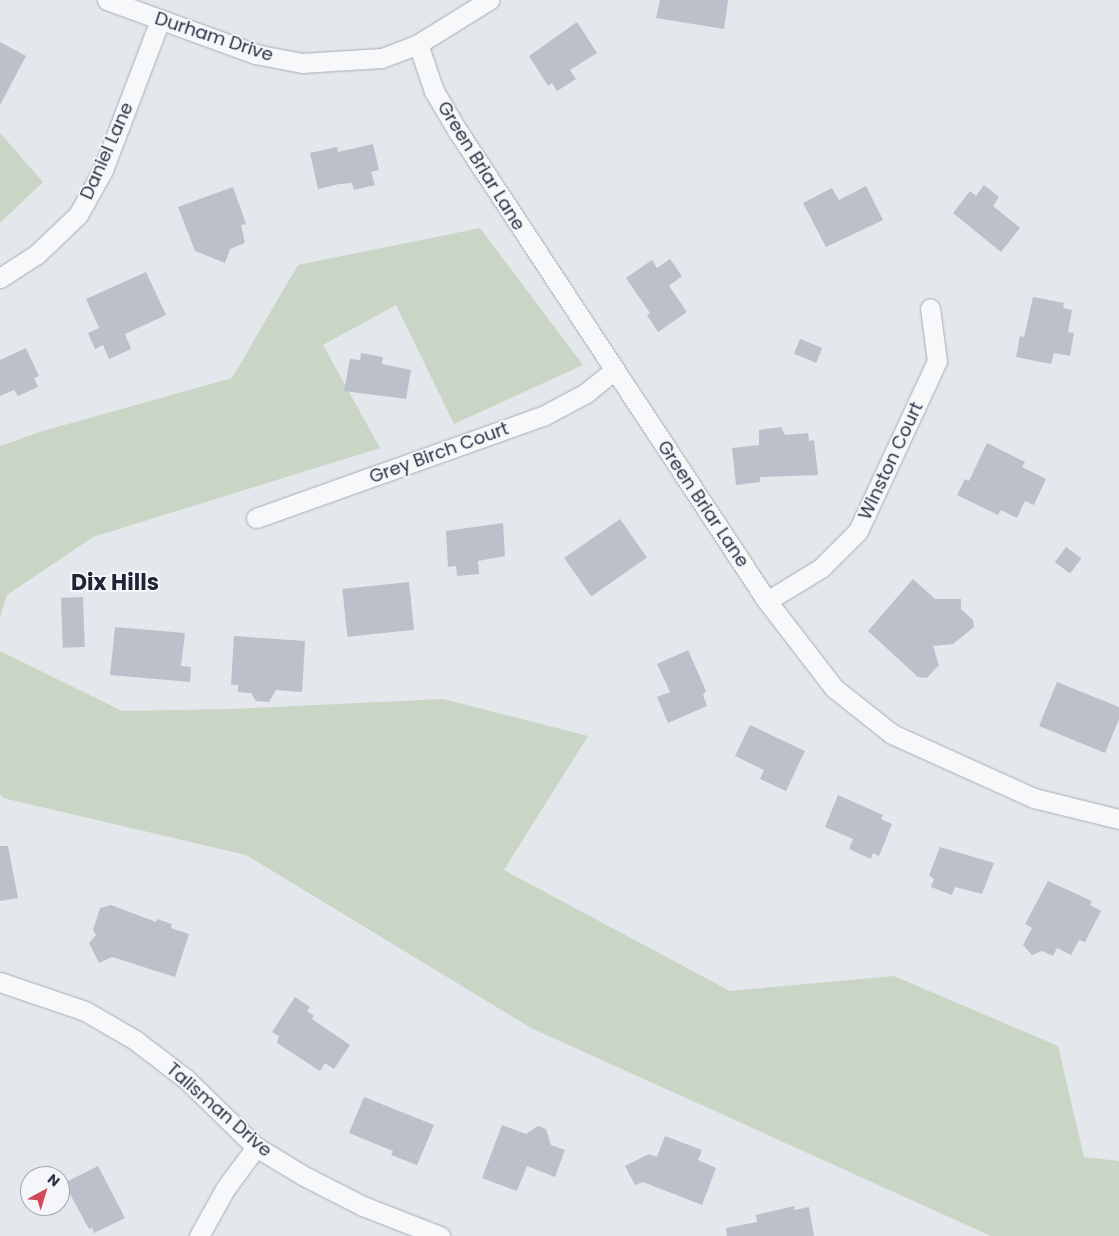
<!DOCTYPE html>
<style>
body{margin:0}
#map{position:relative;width:1119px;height:1236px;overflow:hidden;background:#e4e7ec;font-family:Poppins,sans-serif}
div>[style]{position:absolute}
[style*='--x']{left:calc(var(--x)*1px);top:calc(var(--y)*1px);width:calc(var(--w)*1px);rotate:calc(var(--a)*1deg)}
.green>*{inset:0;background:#c9d6c5}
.building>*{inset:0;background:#bbc0ca;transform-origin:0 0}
.roads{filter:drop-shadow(0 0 1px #a9aeb7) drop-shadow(0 0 1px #a9aeb7)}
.minor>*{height:19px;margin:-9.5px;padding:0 9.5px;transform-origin:9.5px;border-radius:9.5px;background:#f7f8fa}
span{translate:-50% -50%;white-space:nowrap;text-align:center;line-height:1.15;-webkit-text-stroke:4px #f4f6f9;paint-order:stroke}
.street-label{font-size:18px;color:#2b3445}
.district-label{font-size:22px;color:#1d2536;font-weight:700}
.north{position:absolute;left:20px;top:1166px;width:50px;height:50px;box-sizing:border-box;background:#f4f6f9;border:1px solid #a4a8b1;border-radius:50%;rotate:39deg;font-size:14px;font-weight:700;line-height:20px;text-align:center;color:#2b3445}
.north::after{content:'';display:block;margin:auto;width:18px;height:22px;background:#d1495b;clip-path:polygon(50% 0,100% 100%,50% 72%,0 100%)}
</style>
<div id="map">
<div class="green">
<i style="clip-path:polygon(0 133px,43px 182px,0 223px)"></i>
<i style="clip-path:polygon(480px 228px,583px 365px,454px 424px,396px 305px,323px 345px,380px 448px,93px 537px,7px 595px,0 617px,0 446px,43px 431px,232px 378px,298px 265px)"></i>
<i style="clip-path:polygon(0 651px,122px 711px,232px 709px,443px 699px,588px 736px,504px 870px,730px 991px,894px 976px,1058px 1046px,1084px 1157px,1119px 1161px,1119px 1236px,991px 1236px,531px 1028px,246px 855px,3px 798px,0 794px)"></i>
</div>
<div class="building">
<i style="clip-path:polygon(660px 0,728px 0,724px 29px,656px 18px)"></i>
<i style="clip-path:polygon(577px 22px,597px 53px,570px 70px,576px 79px,557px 91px,552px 83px,548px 86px,529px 56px)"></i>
<i style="clip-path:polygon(0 42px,26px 56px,0 105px)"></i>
<i style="clip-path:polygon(373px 144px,379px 170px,371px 172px,375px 185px,354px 190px,352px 183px,339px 184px,318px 189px,310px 153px,337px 147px,338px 152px)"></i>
<i style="clip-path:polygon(984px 185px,999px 197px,993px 206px,1020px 228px,1001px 252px,953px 213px,970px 191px,976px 196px)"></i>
<i style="clip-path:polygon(866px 186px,883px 220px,826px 247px,803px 203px,832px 188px,839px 200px)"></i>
<i style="clip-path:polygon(233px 187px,246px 224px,241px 225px,245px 243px,230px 249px,225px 263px,195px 251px,178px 207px)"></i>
<i style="clip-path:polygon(670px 259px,682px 276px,669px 286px,687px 312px,658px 332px,647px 315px,650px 313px,626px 278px,652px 260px,657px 268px)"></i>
<i style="clip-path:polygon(146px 272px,166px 315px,125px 334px,131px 349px,109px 359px,103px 345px,95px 349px,88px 333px,99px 328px,86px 299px)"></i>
<i style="clip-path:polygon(1033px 297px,1064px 303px,1063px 308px,1072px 310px,1068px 332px,1074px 333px,1070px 356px,1054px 353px,1051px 364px,1016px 357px,1020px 336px,1024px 337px)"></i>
<i style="left:800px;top:339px;width:24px;height:16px;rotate:22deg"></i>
<i style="clip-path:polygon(26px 348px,39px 376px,34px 378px,38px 387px,18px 396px,14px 390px,0 396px,0 360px)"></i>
<i style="clip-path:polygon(361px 353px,383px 357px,382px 364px,411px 370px,406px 399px,344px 391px,350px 359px,360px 360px)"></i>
<i style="clip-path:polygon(781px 427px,785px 435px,808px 433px,809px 441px,814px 440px,818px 475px,760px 477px,760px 482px,736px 485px,732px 448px,759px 445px,759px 430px)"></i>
<i style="clip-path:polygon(987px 443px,1025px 462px,1022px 467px,1046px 479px,1034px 505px,1025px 501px,1017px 518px,1001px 510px,998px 515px,957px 495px,965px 479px,969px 481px)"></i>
<i style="left:620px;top:519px;width:47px;height:68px;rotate:55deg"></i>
<i style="clip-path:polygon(503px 523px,505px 556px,478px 561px,479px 574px,457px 576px,456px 566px,448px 567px,446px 531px)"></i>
<i style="left:1066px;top:547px;width:19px;height:19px;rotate:36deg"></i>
<i style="clip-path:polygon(913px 579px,935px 599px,961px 599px,961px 609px,973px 620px,974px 627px,953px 644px,933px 646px,939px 665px,927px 678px,918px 677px,868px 631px)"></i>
<i style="left:409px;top:582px;width:48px;height:67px;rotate:84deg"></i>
<i style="left:83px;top:597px;width:50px;height:22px;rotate:88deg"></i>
<i style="clip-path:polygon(115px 627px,185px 633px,181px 666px,191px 667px,190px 682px,110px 675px)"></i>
<i style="clip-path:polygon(234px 636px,305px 641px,302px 692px,276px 690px,269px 702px,256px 701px,251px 693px,238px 692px,238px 685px,231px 685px)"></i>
<i style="clip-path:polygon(688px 650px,706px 691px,703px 695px,707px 706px,668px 723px,657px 697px,670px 692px,657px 664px)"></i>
<i style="clip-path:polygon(1057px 682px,1119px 707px,1119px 719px,1105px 753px,1039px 726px)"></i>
<i style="clip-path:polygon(750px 725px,805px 751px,786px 791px,760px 779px,764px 770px,735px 756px)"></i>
<i style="clip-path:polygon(838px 795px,883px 815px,881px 819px,892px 824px,879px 856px,873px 853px,871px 859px,849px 849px,853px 839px,825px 827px)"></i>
<i style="clip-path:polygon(0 846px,8px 846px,18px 898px,0 901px)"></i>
<i style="clip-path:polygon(940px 847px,994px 863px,982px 894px,955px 887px,952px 895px,931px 887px,934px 879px,929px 875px)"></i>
<i style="clip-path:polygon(1048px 881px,1092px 901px,1090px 905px,1101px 911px,1085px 942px,1079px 940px,1071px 955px,1057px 948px,1053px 956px,1042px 951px,1032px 955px,1023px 945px,1032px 928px,1025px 924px)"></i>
<i style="clip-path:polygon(111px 905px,156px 922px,157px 919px,172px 924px,171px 928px,189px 934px,175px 977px,112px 957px,99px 963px,89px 943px,96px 935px,93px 930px,100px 908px)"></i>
<i style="clip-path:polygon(295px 997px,310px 1007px,307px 1011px,314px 1016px,312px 1019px,350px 1045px,334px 1069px,325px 1063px,320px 1071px,277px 1043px,279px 1036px,272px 1032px)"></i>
<i style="clip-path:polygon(364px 1097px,434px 1125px,417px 1165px,391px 1155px,393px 1151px,349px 1133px)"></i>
<i style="clip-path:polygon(502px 1125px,526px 1134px,538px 1126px,546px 1129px,551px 1145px,565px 1150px,555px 1177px,527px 1166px,517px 1191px,482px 1178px)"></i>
<i style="clip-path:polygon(665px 1136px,702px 1150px,698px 1160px,716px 1168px,702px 1205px,643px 1182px,635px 1185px,625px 1166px,649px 1154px,657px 1157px)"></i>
<i style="clip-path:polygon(98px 1166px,125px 1218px,94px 1233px,92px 1228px,89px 1229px,64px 1183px)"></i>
<i style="clip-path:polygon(795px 1206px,794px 1210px,809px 1207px,814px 1236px,727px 1236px,726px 1228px,757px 1222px,756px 1215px)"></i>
</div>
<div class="roads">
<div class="minor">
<i style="--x:107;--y:0;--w:158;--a:20"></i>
<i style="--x:255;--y:54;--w:48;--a:10.8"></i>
<i style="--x:302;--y:63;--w:80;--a:-3.6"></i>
<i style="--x:382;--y:58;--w:39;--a:-21"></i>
<i style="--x:418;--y:44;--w:84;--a:-31.8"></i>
<i style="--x:418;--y:44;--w:50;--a:71.2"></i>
<i style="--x:434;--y:91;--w:45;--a:59.5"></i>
<i style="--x:457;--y:130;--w:564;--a:56.65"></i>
<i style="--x:767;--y:601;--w:110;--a:52.4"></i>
<i style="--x:834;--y:688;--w:74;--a:38.4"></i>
<i style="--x:892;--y:734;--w:156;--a:24.3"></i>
<i style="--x:1034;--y:798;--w:88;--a:13.9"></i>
<i style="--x:0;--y:278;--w:44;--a:-33"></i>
<i style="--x:37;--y:254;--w:57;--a:-43.6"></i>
<i style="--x:78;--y:215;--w:51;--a:-60.9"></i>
<i style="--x:103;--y:170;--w:160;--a:-69.2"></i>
<i style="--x:256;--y:518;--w:305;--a:-19.6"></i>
<i style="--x:543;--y:416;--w:49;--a:-28.1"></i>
<i style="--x:586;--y:393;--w:36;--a:-39"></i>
<i style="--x:767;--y:601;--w:63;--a:-31.4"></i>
<i style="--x:821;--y:568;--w:52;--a:-45"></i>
<i style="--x:858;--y:531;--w:187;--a:-65.1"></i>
<i style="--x:937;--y:361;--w:53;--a:-97.5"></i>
<i style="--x:0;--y:982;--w:90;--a:18.8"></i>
<i style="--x:85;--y:1011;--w:58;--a:30.1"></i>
<i style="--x:135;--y:1040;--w:64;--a:37.4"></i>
<i style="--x:186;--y:1079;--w:98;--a:44.2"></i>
<i style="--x:256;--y:1147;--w:56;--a:31.1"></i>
<i style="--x:304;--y:1176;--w:66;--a:27"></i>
<i style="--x:363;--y:1206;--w:83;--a:21.3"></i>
<i style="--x:199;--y:1236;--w:54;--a:-61"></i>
<i style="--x:225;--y:1189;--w:52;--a:-53.6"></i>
</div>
</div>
<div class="street-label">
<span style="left:214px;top:37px;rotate:18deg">Durham Drive</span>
<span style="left:107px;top:151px;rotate:-66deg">Daniel Lane</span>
<span style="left:481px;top:166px;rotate:58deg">Green Briar Lane</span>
<span style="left:439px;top:453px;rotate:-20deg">Grey Birch Court</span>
<span style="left:891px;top:461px;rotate:-65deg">Winston Court</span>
<span style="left:703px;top:504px;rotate:56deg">Green Briar Lane</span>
<span style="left:219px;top:1110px;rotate:41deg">Talisman Drive</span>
</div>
<div class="district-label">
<span style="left:115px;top:583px">Dix Hills</span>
</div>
<div class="north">N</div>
</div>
